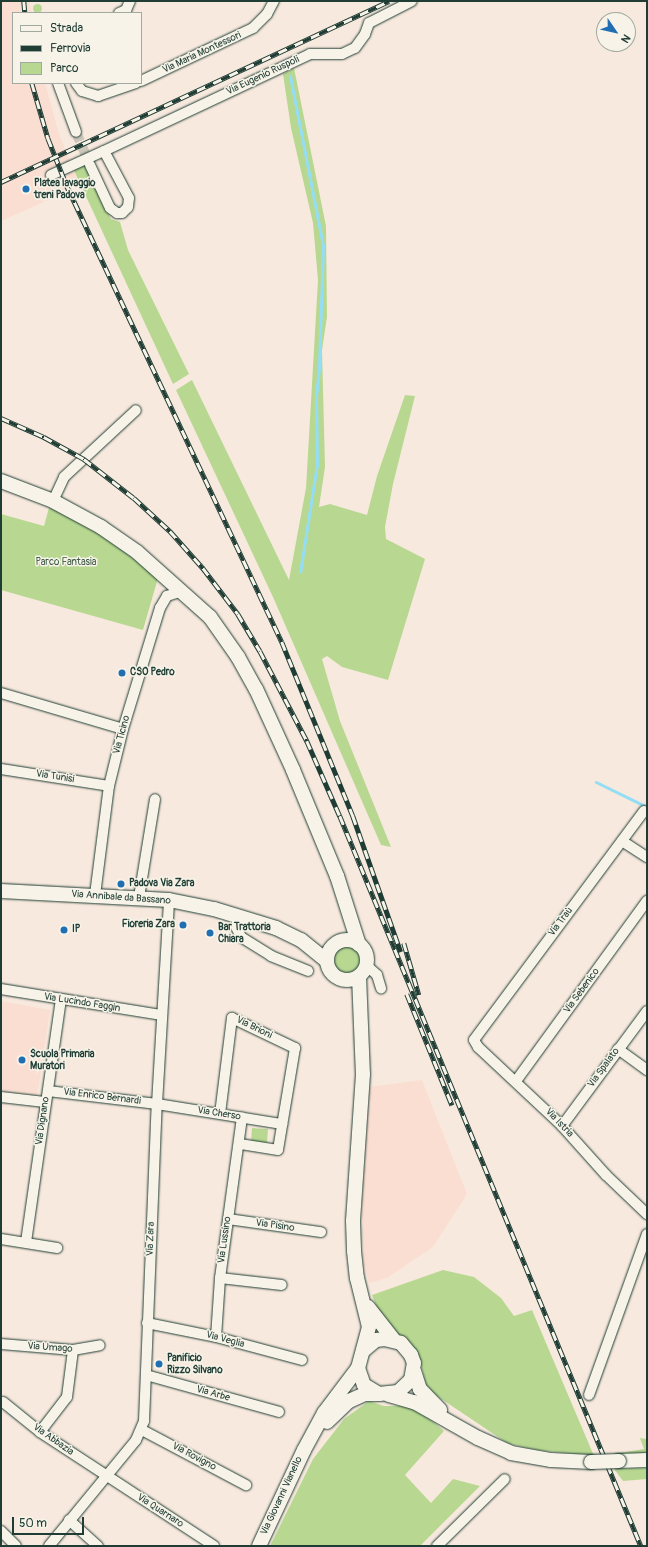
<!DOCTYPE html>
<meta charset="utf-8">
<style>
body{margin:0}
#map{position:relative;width:648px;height:1547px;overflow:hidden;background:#f8e9de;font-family:Pangolin,sans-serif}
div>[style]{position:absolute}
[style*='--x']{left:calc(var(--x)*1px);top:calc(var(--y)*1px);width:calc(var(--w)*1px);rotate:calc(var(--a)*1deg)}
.built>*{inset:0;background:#faded1}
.green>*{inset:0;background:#b8d892;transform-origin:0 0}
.round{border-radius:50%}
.stream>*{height:3px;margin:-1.5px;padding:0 1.5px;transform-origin:1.5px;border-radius:1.5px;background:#94def5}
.street-tunnel>*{height:10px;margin-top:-5px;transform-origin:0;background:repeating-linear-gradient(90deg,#cdc7bc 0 10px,transparent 0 15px)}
.roads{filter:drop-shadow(0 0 1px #1f3d34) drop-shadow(0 0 1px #1f3d34)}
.street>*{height:10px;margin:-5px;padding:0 5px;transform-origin:5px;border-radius:5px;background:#f7f3e8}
.secondary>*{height:14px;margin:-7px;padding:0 7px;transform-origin:7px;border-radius:7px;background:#f7f3e8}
.secondary>.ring{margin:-7px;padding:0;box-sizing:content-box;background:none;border:14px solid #f7f3e8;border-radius:50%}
.rail>*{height:4.5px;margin-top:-2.25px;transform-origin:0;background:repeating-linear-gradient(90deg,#f7f3e8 0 9px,#1f3d34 0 18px);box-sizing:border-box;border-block:1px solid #1f3d34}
.bridges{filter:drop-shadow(0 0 1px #1f3d34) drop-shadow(0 0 1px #1f3d34)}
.secondary-bridge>*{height:14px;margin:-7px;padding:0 7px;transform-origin:7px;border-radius:7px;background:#f7f3e8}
.dots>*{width:11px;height:11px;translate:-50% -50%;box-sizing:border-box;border:2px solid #f7f3e8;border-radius:50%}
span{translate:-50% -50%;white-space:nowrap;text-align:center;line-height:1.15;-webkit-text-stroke:3px #f7f3e8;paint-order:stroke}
.street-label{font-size:10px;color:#1f3d34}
.poi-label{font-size:10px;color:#1f3d34;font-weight:700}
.left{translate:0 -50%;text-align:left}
.right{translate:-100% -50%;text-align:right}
.park-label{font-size:10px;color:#3e5c47}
.frame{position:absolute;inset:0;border:2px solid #1f3d34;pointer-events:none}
.legend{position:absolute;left:12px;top:12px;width:130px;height:72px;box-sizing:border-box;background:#f7f3e8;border:1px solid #a1aaa0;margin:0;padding:5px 7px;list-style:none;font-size:12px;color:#1f3d34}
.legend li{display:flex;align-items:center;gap:8px;height:20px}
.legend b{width:20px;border:1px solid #a1aaa0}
.north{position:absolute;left:596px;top:12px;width:40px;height:40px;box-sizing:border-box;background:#f7f3e8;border:1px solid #a1aaa0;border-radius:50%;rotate:124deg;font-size:11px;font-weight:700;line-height:16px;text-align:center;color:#1f3d34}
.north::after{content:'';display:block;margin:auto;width:14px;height:18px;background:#1f6fb2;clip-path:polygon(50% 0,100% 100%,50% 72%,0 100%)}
.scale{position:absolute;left:12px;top:1517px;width:72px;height:18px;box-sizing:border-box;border:2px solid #1f3d34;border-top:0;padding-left:5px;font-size:12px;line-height:14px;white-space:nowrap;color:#1f3d34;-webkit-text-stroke:3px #f7f3e8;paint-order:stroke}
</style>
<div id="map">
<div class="built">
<i style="clip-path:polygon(1px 1px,29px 1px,32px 13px,13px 13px,13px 83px,45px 83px,59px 134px,80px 186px,1px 221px)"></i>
<i style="clip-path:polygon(1px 1001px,50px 1010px,37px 1098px,1px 1094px)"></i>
<i style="clip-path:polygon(422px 1080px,467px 1194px,433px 1247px,387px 1278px,369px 1283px,363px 1261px,362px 1205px,369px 1087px)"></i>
</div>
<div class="green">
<i class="round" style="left:32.5px;top:3.5px;width:9px;height:9px"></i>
<i style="clip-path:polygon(294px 68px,326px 226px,327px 317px,322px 350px,325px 467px,319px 507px,330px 504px,367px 515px,377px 476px,405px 395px,415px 396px,393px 484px,385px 527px,386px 539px,425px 559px,388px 680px,342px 667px,327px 656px,322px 659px,340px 721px,391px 847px,381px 845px,273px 597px,176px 390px,192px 380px,289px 580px,306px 488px,318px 280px,313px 223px,291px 128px,283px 74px)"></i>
<i style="clip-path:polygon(84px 159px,111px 219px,120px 222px,128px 250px,189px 374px,173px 384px,71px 164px)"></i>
<i style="clip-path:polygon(50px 504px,114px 543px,158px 578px,143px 630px,1px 590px,1px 514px,44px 526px)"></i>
<i class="round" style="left:334px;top:947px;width:26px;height:26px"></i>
<i style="left:252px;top:1128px;width:16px;height:15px;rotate:4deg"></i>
<i style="clip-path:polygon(443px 1270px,474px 1277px,501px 1298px,514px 1316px,532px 1310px,594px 1456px,536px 1450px,507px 1443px,434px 1394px,426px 1384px,418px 1353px,405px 1340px,395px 1335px,382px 1321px,372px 1295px)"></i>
<i style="clip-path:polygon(369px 1401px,384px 1406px,402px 1406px,418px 1409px,444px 1431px,405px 1475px,431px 1503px,453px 1479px,480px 1486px,420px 1546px,270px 1546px,313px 1459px,344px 1419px)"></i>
<i style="clip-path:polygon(640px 1438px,647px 1439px,647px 1454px,607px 1455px,644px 1449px)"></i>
<i style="clip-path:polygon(647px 1468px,647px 1479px,623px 1481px,614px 1469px)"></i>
</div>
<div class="stream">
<i style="--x:290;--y:76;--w:172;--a:79"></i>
<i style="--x:323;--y:245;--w:123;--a:91.9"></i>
<i style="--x:319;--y:368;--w:28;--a:96"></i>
<i style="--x:316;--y:396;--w:68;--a:89.2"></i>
<i style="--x:317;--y:464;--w:109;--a:98.9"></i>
<i style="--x:596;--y:782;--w:57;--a:26.1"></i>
</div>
<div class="street-tunnel">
<i style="--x:76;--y:132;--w:36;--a:67"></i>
</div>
<div class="roads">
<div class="street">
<i style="--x:119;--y:13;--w:8;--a:-23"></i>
<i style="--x:126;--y:10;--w:10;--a:-66"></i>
<i style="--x:141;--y:81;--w:124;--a:-25.3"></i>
<i style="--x:253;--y:28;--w:20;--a:-45"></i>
<i style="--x:267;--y:14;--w:15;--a:-62"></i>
<i style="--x:58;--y:83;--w:52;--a:69.8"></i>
<i style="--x:76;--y:83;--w:10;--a:53"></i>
<i style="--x:82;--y:91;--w:17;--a:17"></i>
<i style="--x:98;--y:96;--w:40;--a:-18.9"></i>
<i style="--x:90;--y:165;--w:47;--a:65.1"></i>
<i style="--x:110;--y:208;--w:9;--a:36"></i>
<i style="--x:117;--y:213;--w:5;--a:0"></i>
<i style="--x:122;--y:213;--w:8;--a:-45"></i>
<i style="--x:128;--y:207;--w:9;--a:-84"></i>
<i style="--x:129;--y:198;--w:53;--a:-118"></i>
<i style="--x:104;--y:151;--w:228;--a:-25.2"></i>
<i style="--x:310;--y:54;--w:32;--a:0"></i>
<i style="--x:342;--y:54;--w:14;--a:-25"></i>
<i style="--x:355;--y:48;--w:17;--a:-54"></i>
<i style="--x:365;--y:34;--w:12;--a:-70"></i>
<i style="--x:369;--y:23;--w:48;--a:-27.1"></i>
<i style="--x:51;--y:175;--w:58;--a:-24.4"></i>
<i style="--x:53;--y:501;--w:26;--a:-65"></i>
<i style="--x:64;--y:477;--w:98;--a:-42.9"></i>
<i style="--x:1;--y:693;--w:127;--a:16.4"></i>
<i style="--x:1;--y:769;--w:109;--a:8.9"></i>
<i style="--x:644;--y:811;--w:285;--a:126.6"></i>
<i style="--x:474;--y:1040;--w:8;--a:60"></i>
<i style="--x:478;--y:1047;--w:115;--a:43.2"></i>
<i style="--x:562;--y:1126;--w:66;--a:48.1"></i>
<i style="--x:606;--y:1175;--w:57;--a:43.6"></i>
<i style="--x:622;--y:841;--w:30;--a:33"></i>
<i style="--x:95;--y:895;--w:110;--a:-82.7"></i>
<i style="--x:109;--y:786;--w:59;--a:-76.2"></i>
<i style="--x:123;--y:729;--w:127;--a:-73"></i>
<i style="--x:160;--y:608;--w:14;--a:-60"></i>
<i style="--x:167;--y:596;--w:16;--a:-18"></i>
<i style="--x:139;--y:897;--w:99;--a:-80.7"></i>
<i style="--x:239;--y:915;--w:12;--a:104"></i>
<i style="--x:236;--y:927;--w:11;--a:63"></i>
<i style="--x:241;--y:937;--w:36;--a:32"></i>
<i style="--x:271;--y:956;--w:40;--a:22"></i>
<i style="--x:366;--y:965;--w:15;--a:42"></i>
<i style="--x:377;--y:975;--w:14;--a:73"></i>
<i style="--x:1;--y:989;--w:163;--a:9.2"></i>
<i style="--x:618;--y:1049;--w:36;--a:36"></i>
<i style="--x:516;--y:1081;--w:223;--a:-54"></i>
<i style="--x:48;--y:1091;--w:110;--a:6.8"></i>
<i style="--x:157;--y:1104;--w:127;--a:9.1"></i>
<i style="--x:1;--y:1097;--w:44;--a:6.5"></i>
<i style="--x:220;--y:1114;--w:97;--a:-82.9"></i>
<i style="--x:232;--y:1018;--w:70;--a:25.5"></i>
<i style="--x:295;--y:1048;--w:103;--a:99.5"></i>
<i style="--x:278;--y:1150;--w:39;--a:-171"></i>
<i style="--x:562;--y:1126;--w:143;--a:-53.5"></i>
<i style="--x:228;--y:1219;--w:94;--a:8"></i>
<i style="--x:1;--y:1239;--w:57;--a:9.1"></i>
<i style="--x:26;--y:1242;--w:245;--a:-81.8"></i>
<i style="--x:220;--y:1278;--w:62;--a:6.4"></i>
<i style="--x:147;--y:1323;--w:70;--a:11.5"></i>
<i style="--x:216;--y:1337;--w:89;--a:15"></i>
<i style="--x:216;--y:1337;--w:59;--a:-86.1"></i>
<i style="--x:220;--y:1278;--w:162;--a:-82.2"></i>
<i style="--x:1;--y:1344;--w:72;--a:4.8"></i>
<i style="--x:73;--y:1350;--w:27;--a:-10"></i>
<i style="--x:146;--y:1375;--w:138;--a:15.5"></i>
<i style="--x:589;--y:1395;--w:171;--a:-70.2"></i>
<i style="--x:3;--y:1402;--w:48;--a:39"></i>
<i style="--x:40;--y:1432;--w:208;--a:33.2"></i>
<i style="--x:142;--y:1430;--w:118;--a:27.9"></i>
<i style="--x:40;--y:1432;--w:44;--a:-52.4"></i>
<i style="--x:67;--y:1397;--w:47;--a:-82.7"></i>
<i style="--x:69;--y:1520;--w:39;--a:42"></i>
<i style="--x:1;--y:1531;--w:21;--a:45"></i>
<i style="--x:49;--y:1546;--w:137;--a:-50.6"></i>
<i style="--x:136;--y:1440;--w:21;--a:-67"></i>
<i style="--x:144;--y:1421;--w:317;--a:-87.7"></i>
<i style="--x:157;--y:1104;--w:204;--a:-86.6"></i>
<i style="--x:437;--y:1546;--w:95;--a:-44.6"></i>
</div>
<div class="secondary">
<i style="--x:1;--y:481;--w:56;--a:21"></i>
<i style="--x:53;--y:501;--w:55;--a:28.4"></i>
<i style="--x:101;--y:527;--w:44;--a:34.8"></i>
<i style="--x:137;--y:552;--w:98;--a:41.7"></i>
<i style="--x:210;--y:617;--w:49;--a:55"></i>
<i style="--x:238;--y:657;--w:37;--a:61"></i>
<i style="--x:256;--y:689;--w:89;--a:65.4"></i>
<i style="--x:293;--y:770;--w:115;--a:67.5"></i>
<i style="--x:337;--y:876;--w:72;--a:72.3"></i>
<i style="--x:1;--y:891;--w:168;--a:3.1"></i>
<i style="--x:169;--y:900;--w:46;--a:11.3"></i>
<i style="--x:214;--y:909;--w:65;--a:17"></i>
<i style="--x:276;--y:928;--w:28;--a:26"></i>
<i style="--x:301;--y:940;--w:33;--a:39"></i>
<i class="ring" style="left:327px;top:940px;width:26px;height:26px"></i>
<i style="--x:359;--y:976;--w:98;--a:87.7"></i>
<i style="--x:363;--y:1074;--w:147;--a:93.9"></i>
<i style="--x:353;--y:1221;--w:30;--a:88"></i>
<i style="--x:354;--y:1251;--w:27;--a:84"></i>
<i style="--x:357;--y:1278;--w:50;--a:76.2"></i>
<i style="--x:369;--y:1327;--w:42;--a:105"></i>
<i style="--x:358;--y:1368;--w:18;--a:71"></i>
<i style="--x:364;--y:1385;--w:17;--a:31"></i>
<i style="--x:379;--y:1394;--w:19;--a:-6"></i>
<i style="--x:398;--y:1392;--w:18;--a:-43"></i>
<i style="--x:411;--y:1380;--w:17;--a:-80"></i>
<i style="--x:414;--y:1363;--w:9;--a:-111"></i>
<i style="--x:411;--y:1355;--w:16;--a:-130"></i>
<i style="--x:401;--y:1343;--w:16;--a:-166"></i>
<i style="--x:385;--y:1339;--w:9;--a:174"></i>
<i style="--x:376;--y:1340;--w:17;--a:140"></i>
<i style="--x:368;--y:1307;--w:42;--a:51.8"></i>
<i style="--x:414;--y:1371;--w:19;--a:72"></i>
<i style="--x:420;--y:1389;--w:29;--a:46"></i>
<i style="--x:389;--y:1395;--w:26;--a:16"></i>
<i style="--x:414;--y:1402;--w:73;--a:29.4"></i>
<i style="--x:478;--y:1438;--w:36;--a:24"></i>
<i style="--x:511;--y:1453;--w:41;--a:9.9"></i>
<i style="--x:551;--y:1460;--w:40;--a:2.9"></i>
<i style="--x:327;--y:1422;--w:30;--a:-44"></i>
<i style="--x:349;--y:1401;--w:17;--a:-24"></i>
<i style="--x:365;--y:1394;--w:14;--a:0"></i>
<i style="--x:619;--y:1461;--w:28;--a:-2"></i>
<i style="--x:259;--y:1546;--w:106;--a:-64.9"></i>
<i style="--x:304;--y:1450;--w:42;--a:-61.6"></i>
<i style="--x:324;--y:1413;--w:56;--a:-52.9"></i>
</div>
</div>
<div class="rail">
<i style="--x:24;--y:1;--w:12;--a:85"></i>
<i style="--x:32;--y:83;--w:57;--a:73.8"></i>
<i style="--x:48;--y:138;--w:52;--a:68.4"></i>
<i style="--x:67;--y:186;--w:504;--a:64.76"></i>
<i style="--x:282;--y:642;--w:188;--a:67.8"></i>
<i style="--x:353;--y:816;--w:144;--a:70.6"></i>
<i style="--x:1;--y:182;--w:428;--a:-25"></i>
<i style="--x:1;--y:418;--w:47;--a:23.8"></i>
<i style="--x:44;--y:437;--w:46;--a:28.8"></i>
<i style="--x:84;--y:459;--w:63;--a:38"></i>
<i style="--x:134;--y:498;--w:49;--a:42.5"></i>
<i style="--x:170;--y:531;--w:50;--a:48.3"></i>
<i style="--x:203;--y:568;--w:58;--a:52.7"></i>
<i style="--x:238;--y:614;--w:43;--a:59.3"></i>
<i style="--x:260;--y:651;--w:102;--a:62.4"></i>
<i style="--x:307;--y:741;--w:82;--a:66.3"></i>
<i style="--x:340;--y:816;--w:790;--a:67.59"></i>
<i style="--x:404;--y:943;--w:54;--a:73.9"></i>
<i style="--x:407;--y:994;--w:120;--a:67.9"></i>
</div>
<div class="bridges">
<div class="secondary-bridge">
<i style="--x:591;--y:1462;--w:28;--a:-2"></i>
</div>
</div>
<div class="dots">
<i style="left:26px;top:189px;background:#1f6fb2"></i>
<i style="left:122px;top:673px;background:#1f6fb2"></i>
<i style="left:121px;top:884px;background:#1f6fb2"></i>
<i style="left:183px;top:925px;background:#1f6fb2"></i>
<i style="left:64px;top:930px;background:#1f6fb2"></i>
<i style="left:210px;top:933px;background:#1f6fb2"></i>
<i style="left:22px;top:1060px;background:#1f6fb2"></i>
<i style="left:159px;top:1364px;background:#1f6fb2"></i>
</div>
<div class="street-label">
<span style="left:202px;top:53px;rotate:-25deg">Via Maria Montessori</span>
<span style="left:263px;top:76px;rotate:-25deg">Via Eugenio Ruspoli</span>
<span style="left:122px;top:735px;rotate:-75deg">Via Ticino</span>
<span style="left:55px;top:777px;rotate:9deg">Via Tunisi</span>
<span style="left:121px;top:898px;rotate:4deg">Via Annibale da Bassano</span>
<span style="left:561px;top:922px;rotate:-53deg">Via Traù</span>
<span style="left:582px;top:991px;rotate:-54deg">Via Sebenico</span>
<span style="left:82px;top:1003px;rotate:9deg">Via Lucindo Faggin</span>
<span style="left:254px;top:1028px;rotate:26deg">Via Brioni</span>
<span style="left:604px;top:1068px;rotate:-54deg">Via Spalato</span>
<span style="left:102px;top:1097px;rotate:7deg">Via Enrico Bernardi</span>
<span style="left:219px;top:1114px;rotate:9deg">Via Cherso</span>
<span style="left:43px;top:1121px;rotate:-82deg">Via Dignano</span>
<span style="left:559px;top:1123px;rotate:46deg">Via Istria</span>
<span style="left:275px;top:1226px;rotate:8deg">Via Pisino</span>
<span style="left:151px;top:1239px;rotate:-88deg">Via Zara</span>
<span style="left:225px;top:1240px;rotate:-82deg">Via Lussino</span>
<span style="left:225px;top:1340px;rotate:15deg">Via Veglia</span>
<span style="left:50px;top:1348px;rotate:4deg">Via Umago</span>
<span style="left:213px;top:1394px;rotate:16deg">Via Arbe</span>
<span style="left:53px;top:1440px;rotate:35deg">Via Abbazia</span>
<span style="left:194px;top:1457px;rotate:28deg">Via Rovigno</span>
<span style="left:282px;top:1496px;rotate:-65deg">Via Giovanni Vianello</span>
<span style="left:160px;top:1511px;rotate:33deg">Via Quarnaro</span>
</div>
<div class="poi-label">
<span class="left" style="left:34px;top:189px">Platea lavaggio<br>treni Padova</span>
<span class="left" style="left:130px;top:673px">CSO Pedro</span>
<span class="left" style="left:129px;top:884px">Padova Via Zara</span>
<span class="right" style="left:175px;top:925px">Fioreria Zara</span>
<span class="left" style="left:218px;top:933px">Bar Trattoria<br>Chiara</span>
<span class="left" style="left:72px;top:930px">IP</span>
<span class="left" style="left:30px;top:1060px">Scuola Primaria<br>Muratori</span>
<span class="left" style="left:167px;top:1364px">Panificio<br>Rizzo Silvano</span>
</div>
<div class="park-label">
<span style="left:66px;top:563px">Parco Fantasia</span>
</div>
<div class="frame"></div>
<ul class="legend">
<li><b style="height:5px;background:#f7f3e8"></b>Strada</li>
<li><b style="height:5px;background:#1f3d34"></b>Ferrovia</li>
<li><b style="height:11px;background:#b8d892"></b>Parco</li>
</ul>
<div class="north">N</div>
<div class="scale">50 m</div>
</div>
